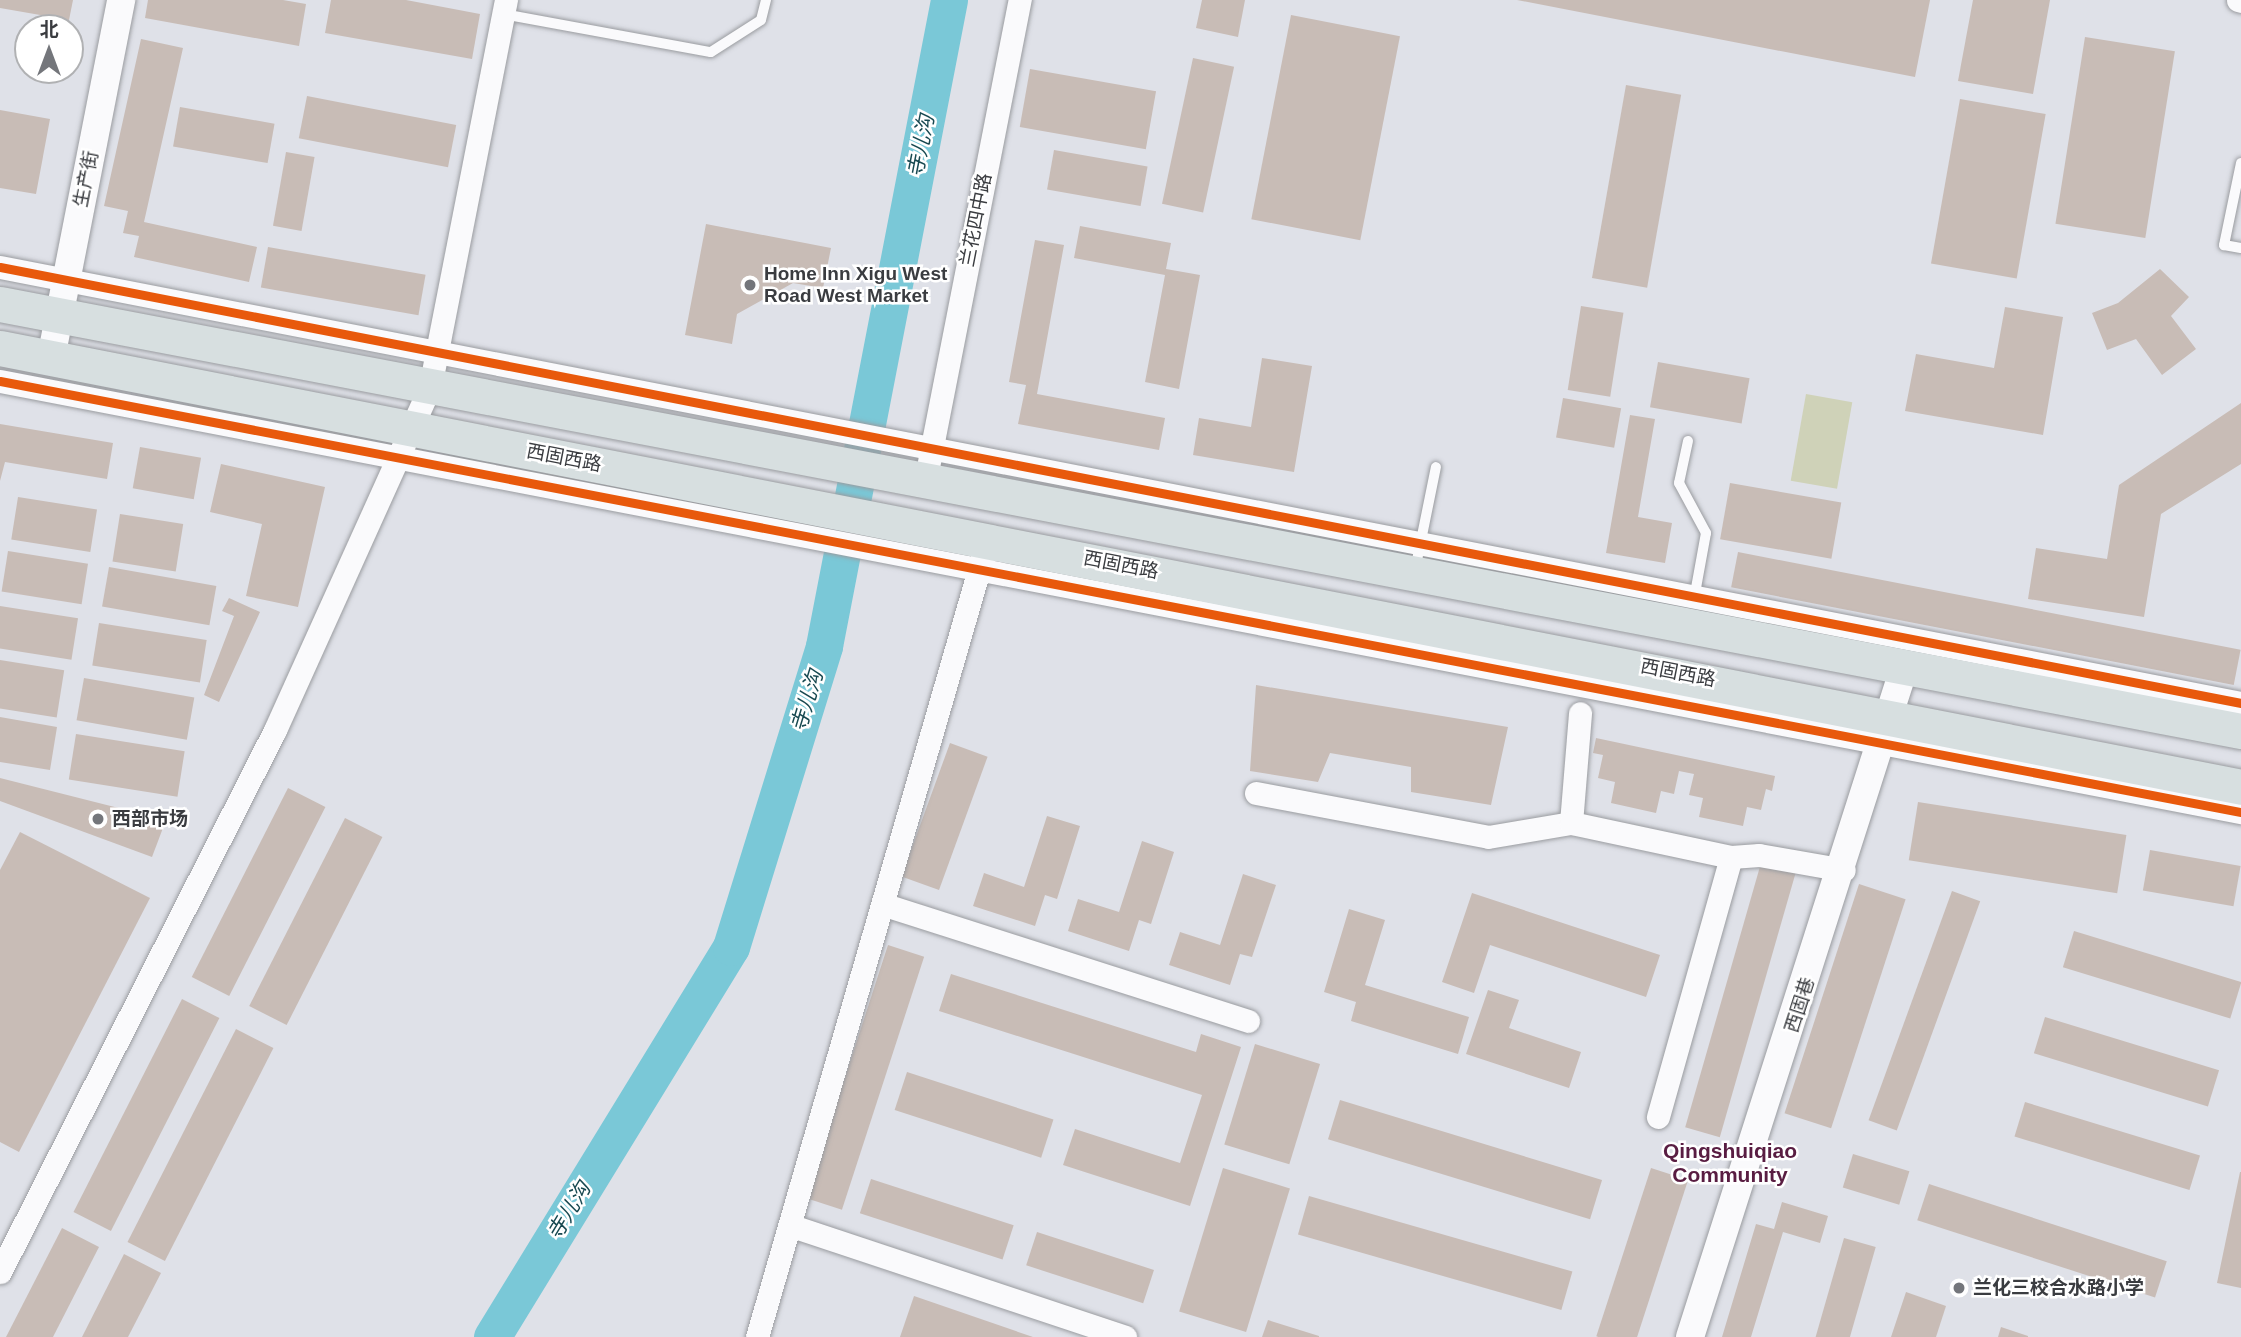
<!DOCTYPE html>
<meta charset="utf-8">
<style>
body{margin:0}
#map{position:relative;width:2241px;height:1337px;overflow:hidden;background:#dfe1e8;font-family:Arial,"Noto Sans SC",sans-serif}
div>[style]{position:absolute}
[style*='--x']{left:calc(var(--x)*1px);top:calc(var(--y)*1px);width:calc(var(--w)*1px);rotate:calc(var(--a)*1deg)}
.green>*{inset:0;background:#cfd2b8;transform-origin:0 0}
.river>*{height:37px;margin:-18.5px;padding:0 18.5px;transform-origin:18.5px;border-radius:18.5px;background:#7ac8d7}
.building>*{inset:0;background:#c8bcb6;transform-origin:0 0}
.roads{filter:drop-shadow(0 0 2px #9a9ca0) drop-shadow(0 0 2px #9a9ca0)}
.service>*{height:10px;margin:-5px;padding:0 5px;transform-origin:5px;border-radius:5px;background:#fafafc}
.minor>*{height:23px;margin:-11.5px;padding:0 11.5px;transform-origin:11.5px;border-radius:11.5px;background:#fafafc}
.tertiary>*{height:28px;margin:-14px;padding:0 14px;transform-origin:14px;border-radius:14px;background:#fafafc}
.primary>*{height:35px;margin:-17.5px;padding:0 17.5px;transform-origin:17.5px;border-radius:17.5px;background:#d7dfe0}
.cycleway>*{height:9px;margin:-4.5px;padding:0 4.5px;transform-origin:4.5px;border-radius:4.5px;background:#e8590c}
.dots>*{width:19px;height:19px;translate:-50% -50%;box-sizing:border-box;border:4px solid #fff;border-radius:50%}
span{translate:-50% -50%;white-space:nowrap;text-align:center;line-height:1.15;-webkit-text-stroke:5px #fff;paint-order:stroke}
.street-label{font-size:19px;color:#3a3c40}
.poi-label{font-size:19px;color:#3a3c40;font-weight:700}
.left{translate:0 -50%;text-align:left}
.water-label{font-size:21px;color:#184951;font-style:italic}
.neighbourhood-label{font-size:21px;color:#591d42;font-weight:700}
.north{position:absolute;left:14px;top:14px;width:70px;height:70px;box-sizing:border-box;background:#fff;border:2px solid #b0b1b3;border-radius:50%;rotate:0deg;font-size:19px;font-weight:700;line-height:28px;text-align:center;color:#3a3c40}
.north::after{content:'';display:block;margin:auto;width:24px;height:32px;background:#74767b;clip-path:polygon(50% 0,100% 100%,50% 72%,0 100%)}
</style>
<div id="map">
<div class="green">
<i style="left:1806px;top:394px;width:47px;height:88px;rotate:10deg"></i>
</div>
<div class="river">
<i style="--x:492;--y:1337;--w:457;--a:-58.5"></i>
<i style="--x:731;--y:947;--w:315;--a:-72.8"></i>
<i style="--x:824;--y:646;--w:658;--a:-79.05"></i>
</div>
<div class="building">
<i style="clip-path:polygon(0 0,73px 0,69px 20px,0 8px)"></i>
<i style="clip-path:polygon(148px 0,283px 0,306px 4px,299px 46px,145px 18px)"></i>
<i style="clip-path:polygon(331px 0,406px 0,480px 14px,472px 59px,325px 33px)"></i>
<i style="clip-path:polygon(1202px 0,1245px 0,1238px 37px,1196px 28px)"></i>
<i style="clip-path:polygon(1517px 0,1930px 0,1915px 77px)"></i>
<i style="clip-path:polygon(1973px 0,2050px 0,2033px 94px,1958px 81px)"></i>
<i style="left:1291px;top:15px;width:111px;height:208px;rotate:11deg"></i>
<i style="left:2085px;top:37px;width:91px;height:189px;rotate:9deg"></i>
<i style="clip-path:polygon(141px 39px,183px 48px,144px 222px,257px 247px,249px 282px,134px 257px,139px 236px,123px 233px,128px 211px,104px 206px)"></i>
<i style="left:1193px;top:58px;width:42px;height:149px;rotate:12deg"></i>
<i style="left:1030px;top:69px;width:128px;height:59px;rotate:10deg"></i>
<i style="left:1626px;top:85px;width:56px;height:196px;rotate:10deg"></i>
<i style="left:307px;top:96px;width:152px;height:43px;rotate:11deg"></i>
<i style="left:1960px;top:99px;width:87px;height:167px;rotate:10deg"></i>
<i style="left:180px;top:107px;width:96px;height:40px;rotate:10deg"></i>
<i style="clip-path:polygon(0 110px,50px 119px,36px 194px,0 188px)"></i>
<i style="left:1054px;top:150px;width:95px;height:40px;rotate:10deg"></i>
<i style="left:286px;top:152px;width:29px;height:75px;rotate:10deg"></i>
<i style="clip-path:polygon(706px 224px,831px 248px,823px 288px,793px 283px,737px 314px,732px 344px,685px 335px)"></i>
<i style="clip-path:polygon(1080px 226px,1171px 243px,1166px 269px,1200px 275px,1179px 389px,1145px 382px,1165px 275px,1074px 258px)"></i>
<i style="clip-path:polygon(1035px 240px,1064px 245px,1037px 394px,1165px 418px,1159px 450px,1018px 424px,1026px 385px,1009px 382px)"></i>
<i style="left:268px;top:247px;width:160px;height:41px;rotate:10deg"></i>
<i style="clip-path:polygon(2160px 269px,2189px 297px,2171px 316px,2196px 349px,2162px 375px,2136px 339px,2107px 350px,2092px 313px,2118px 303px)"></i>
<i style="left:1581px;top:306px;width:43px;height:85px;rotate:9deg"></i>
<i style="clip-path:polygon(2005px 307px,2063px 317px,2043px 435px,1905px 411px,1916px 354px,1994px 368px)"></i>
<i style="clip-path:polygon(1262px 358px,1312px 366px,1294px 472px,1193px 455px,1199px 418px,1251px 427px)"></i>
<i style="left:1658px;top:362px;width:93px;height:46px;rotate:10deg"></i>
<i style="left:1563px;top:398px;width:59px;height:40px;rotate:10deg"></i>
<i style="clip-path:polygon(2241px 403px,2241px 464px,2161px 514px,2144px 617px,2028px 599px,2036px 548px,2107px 559px,2119px 485px)"></i>
<i style="clip-path:polygon(1630px 415px,1655px 419px,1638px 517px,1672px 523px,1665px 563px,1606px 553px)"></i>
<i style="clip-path:polygon(0 424px,113px 443px,107px 479px,5px 462px,0 481px)"></i>
<i style="left:140px;top:447px;width:62px;height:42px;rotate:10deg"></i>
<i style="clip-path:polygon(221px 464px,325px 487px,298px 607px,246px 596px,262px 524px,210px 512px)"></i>
<i style="left:1730px;top:483px;width:113px;height:57px;rotate:10deg"></i>
<i style="left:18px;top:497px;width:80px;height:43px;rotate:9deg"></i>
<i style="left:120px;top:514px;width:64px;height:48px;rotate:9deg"></i>
<i style="left:8px;top:551px;width:81px;height:41px;rotate:9deg"></i>
<i style="left:1738px;top:552px;width:512px;height:36px;rotate:11deg"></i>
<i style="left:109px;top:567px;width:109px;height:40px;rotate:10deg"></i>
<i style="clip-path:polygon(229px 598px,260px 612px,219px 702px,204px 695px,234px 616px,222px 611px)"></i>
<i style="left:0;top:606px;width:79px;height:42px;rotate:9deg"></i>
<i style="left:99px;top:623px;width:109px;height:43px;rotate:9deg"></i>
<i style="left:0;top:660px;width:65px;height:48px;rotate:9deg"></i>
<i style="left:84px;top:678px;width:112px;height:43px;rotate:10deg"></i>
<i style="clip-path:polygon(1256px 685px,1508px 727px,1491px 805px,1411px 792px,1411px 767px,1330px 753px,1318px 782px,1250px 771px)"></i>
<i style="clip-path:polygon(0 717px,57px 727px,50px 770px,0 762px)"></i>
<i style="left:76px;top:734px;width:110px;height:46px;rotate:9deg"></i>
<i style="clip-path:polygon(1596px 738px,1775px 776px,1772px 791px,1766px 789px,1761px 810px,1747px 807px,1743px 826px,1699px 817px,1703px 798px,1689px 795px,1694px 774px,1679px 771px,1674px 794px,1661px 791px,1656px 813px,1611px 803px,1615px 782px,1598px 778px,1603px 755px,1593px 753px)"></i>
<i style="left:950px;top:743px;width:40px;height:142px;rotate:20deg"></i>
<i style="clip-path:polygon(0 778px,166px 820px,152px 857px,0 801px)"></i>
<i style="left:288px;top:788px;width:42px;height:212px;rotate:27deg"></i>
<i style="left:1918px;top:802px;width:211px;height:59px;rotate:9deg"></i>
<i style="clip-path:polygon(1047px 816px,1080px 826px,1057px 899px,1045px 895px,1035px 926px,973px 906px,984px 873px,1024px 887px)"></i>
<i style="left:345px;top:818px;width:42px;height:211px;rotate:27deg"></i>
<i style="clip-path:polygon(20px 832px,150px 898px,19px 1152px,0 1142px,0 870px)"></i>
<i style="clip-path:polygon(1142px 841px,1174px 852px,1151px 924px,1139px 920px,1129px 951px,1068px 931px,1078px 899px,1119px 912px)"></i>
<i style="left:2150px;top:850px;width:92px;height:41px;rotate:10deg"></i>
<i style="left:1761px;top:863px;width:36px;height:275px;rotate:16deg"></i>
<i style="clip-path:polygon(1243px 874px,1276px 885px,1252px 957px,1240px 954px,1230px 985px,1169px 965px,1180px 932px,1220px 945px)"></i>
<i style="left:1859px;top:884px;width:49px;height:241px;rotate:18deg"></i>
<i style="left:1952px;top:891px;width:30px;height:244px;rotate:20deg"></i>
<i style="clip-path:polygon(1472px 893px,1660px 955px,1646px 997px,1490px 945px,1474px 993px,1442px 982px)"></i>
<i style="clip-path:polygon(1349px 909px,1385px 920px,1365px 985px,1469px 1017px,1458px 1054px,1351px 1021px,1356px 1002px,1324px 992px)"></i>
<i style="left:2074px;top:931px;width:175px;height:38px;rotate:17deg"></i>
<i style="left:888px;top:945px;width:38px;height:266px;rotate:18deg"></i>
<i style="clip-path:polygon(951px 974px,1196px 1052px,1201px 1034px,1241px 1047px,1190px 1206px,1063px 1165px,1075px 1129px,1180px 1163px,1202px 1095px,939px 1011px)"></i>
<i style="clip-path:polygon(1488px 990px,1519px 1000px,1509px 1028px,1581px 1052px,1569px 1088px,1466px 1054px)"></i>
<i style="left:182px;top:999px;width:42px;height:239px;rotate:27deg"></i>
<i style="left:2045px;top:1017px;width:182px;height:38px;rotate:17deg"></i>
<i style="left:236px;top:1029px;width:42px;height:239px;rotate:27deg"></i>
<i style="left:1255px;top:1044px;width:68px;height:105px;rotate:17deg"></i>
<i style="left:907px;top:1072px;width:154px;height:40px;rotate:18deg"></i>
<i style="left:1340px;top:1100px;width:274px;height:41px;rotate:17deg"></i>
<i style="left:2025px;top:1102px;width:183px;height:36px;rotate:17deg"></i>
<i style="left:1853px;top:1154px;width:59px;height:35px;rotate:17deg"></i>
<i style="left:1223px;top:1168px;width:70px;height:150px;rotate:17deg"></i>
<i style="left:1651px;top:1168px;width:39px;height:177px;rotate:18deg"></i>
<i style="clip-path:polygon(2240px 1172px,2241px 1172px,2241px 1288px,2217px 1283px)"></i>
<i style="left:871px;top:1179px;width:150px;height:36px;rotate:18deg"></i>
<i style="left:1929px;top:1184px;width:250px;height:38px;rotate:18deg"></i>
<i style="left:1309px;top:1196px;width:274px;height:40px;rotate:16deg"></i>
<i style="clip-path:polygon(1782px 1202px,1828px 1216px,1820px 1243px,1783px 1232px,1751px 1337px,1722px 1337px,1756px 1224px,1774px 1229px)"></i>
<i style="clip-path:polygon(62px 1228px,99px 1247px,53px 1337px,6px 1337px)"></i>
<i style="left:1037px;top:1232px;width:123px;height:35px;rotate:18deg"></i>
<i style="left:1844px;top:1238px;width:33px;height:103px;rotate:16deg"></i>
<i style="clip-path:polygon(124px 1254px,161px 1273px,128px 1337px,82px 1337px)"></i>
<i style="clip-path:polygon(1906px 1292px,1946px 1306px,1936px 1337px,1891px 1337px)"></i>
<i style="clip-path:polygon(914px 1296px,1033px 1337px,900px 1337px)"></i>
<i style="clip-path:polygon(1268px 1320px,1319px 1336px,1319px 1337px,1262px 1337px)"></i>
<i style="clip-path:polygon(2001px 1327px,2028px 1336px,2028px 1337px,1998px 1337px)"></i>
</div>
<div class="roads">
<div class="service">
<i style="--x:503;--y:14;--w:211;--a:10.4"></i>
<i style="--x:711;--y:52;--w:59;--a:-32.6"></i>
<i style="--x:761;--y:20;--w:21;--a:-76"></i>
<i style="--x:2241;--y:163;--w:84;--a:101.7"></i>
<i style="--x:2224;--y:245;--w:17;--a:10"></i>
<i style="--x:1688;--y:441;--w:43;--a:102.1"></i>
<i style="--x:1679;--y:483;--w:57;--a:61.6"></i>
<i style="--x:1706;--y:533;--w:67;--a:100.3"></i>
<i style="--x:1415;--y:570;--w:105;--a:-78.5"></i>
</div>
<div class="minor">
<i style="--x:2238;--y:0;--w:3;--a:18"></i>
<i style="--x:0;--y:267;--w:2283;--a:11.01"></i>
<i style="--x:0;--y:381;--w:2282;--a:10.89"></i>
<i style="--x:928;--y:467;--w:476;--a:-78.9"></i>
<i style="--x:1256;--y:793;--w:236;--a:10.7"></i>
<i style="--x:1488;--y:837;--w:84;--a:-9.6"></i>
<i style="--x:1571;--y:823;--w:110;--a:-85.3"></i>
<i style="--x:1571;--y:823;--w:164;--a:12"></i>
<i style="--x:1731;--y:857;--w:270;--a:105.7"></i>
<i style="--x:1731;--y:857;--w:28;--a:-4"></i>
<i style="--x:1759;--y:855;--w:86;--a:10"></i>
<i style="--x:885;--y:905;--w:381;--a:17.7"></i>
<i style="--x:792;--y:1226;--w:351;--a:18.4"></i>
<i style="--x:0;--y:1272;--w:608;--a:-63.1"></i>
<i style="--x:275;--y:730;--w:376;--a:-65.7"></i>
<i style="--x:430;--y:387;--w:394;--a:-78.9"></i>
<i style="--x:757;--y:1337;--w:817;--a:-73.87"></i>
</div>
<div class="tertiary">
<i style="--x:51;--y:358;--w:365;--a:-78.9"></i>
<i style="--x:1690;--y:1337;--w:699;--a:-72.26"></i>
</div>
<div class="primary">
<i style="--x:0;--y:304;--w:2281;--a:10.79"></i>
<i style="--x:0;--y:348;--w:2284;--a:11.08"></i>
</div>
</div>
<div class="cycleway">
<i style="--x:0;--y:267;--w:2283;--a:11.01"></i>
<i style="--x:0;--y:381;--w:2282;--a:10.89"></i>
</div>
<div class="dots">
<i style="left:750px;top:285px;background:#74767b"></i>
<i style="left:98px;top:819px;background:#74767b"></i>
<i style="left:1959px;top:1288px;background:#74767b"></i>
</div>
<div class="street-label">
<span style="left:86px;top:179px;rotate:-79deg">生产街</span>
<span style="left:976px;top:220px;rotate:-79deg">兰花四中路</span>
<span style="left:564px;top:458px;rotate:11deg">西固西路</span>
<span style="left:1121px;top:565px;rotate:11deg">西固西路</span>
<span style="left:1678px;top:673px;rotate:11deg">西固西路</span>
<span style="left:1800px;top:1005px;rotate:-72deg">西固巷</span>
</div>
<div class="poi-label">
<span class="left" style="left:764px;top:285px">Home Inn Xigu West<br>Road West Market</span>
<span class="left" style="left:112px;top:819px">西部市场</span>
<span class="left" style="left:1973px;top:1288px">兰化三校合水路小学</span>
</div>
<div class="water-label">
<span style="left:921px;top:146px;rotate:-79deg">寺儿沟</span>
<span style="left:807px;top:701px;rotate:-73deg">寺儿沟</span>
<span style="left:569px;top:1211px;rotate:-59deg">寺儿沟</span>
</div>
<div class="neighbourhood-label">
<span style="left:1730px;top:1163px">Qingshuiqiao<br>Community</span>
</div>
<div class="north">北</div>
</div>
